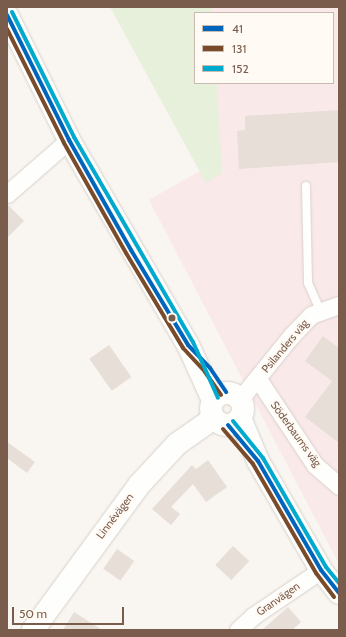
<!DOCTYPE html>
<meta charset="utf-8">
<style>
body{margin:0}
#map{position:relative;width:346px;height:637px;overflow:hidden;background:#f9f5f0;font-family:Cabin,sans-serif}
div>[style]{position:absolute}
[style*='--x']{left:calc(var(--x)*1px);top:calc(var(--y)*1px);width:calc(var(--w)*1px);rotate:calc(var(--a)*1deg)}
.medical>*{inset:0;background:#fae9e9}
.green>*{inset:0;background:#e7f0db}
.building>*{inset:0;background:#e6ded7;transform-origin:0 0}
.roads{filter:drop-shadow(0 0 1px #d7d1cb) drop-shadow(0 0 1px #d7d1cb)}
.lane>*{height:8px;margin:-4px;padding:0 4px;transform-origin:4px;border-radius:4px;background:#fefefd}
.street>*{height:17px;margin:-8.5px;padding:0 8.5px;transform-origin:8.5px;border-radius:8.5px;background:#fefefd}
.secondary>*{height:22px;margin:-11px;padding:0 11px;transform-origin:11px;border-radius:11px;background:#fefefd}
.secondary>.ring{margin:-11px;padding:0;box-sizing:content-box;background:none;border:22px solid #fefefd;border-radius:50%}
.bus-1>*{height:4px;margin:-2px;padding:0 2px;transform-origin:2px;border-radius:2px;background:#0065bd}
.bus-2>*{height:4px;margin:-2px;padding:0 2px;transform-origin:2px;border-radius:2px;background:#7a4b2a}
.bus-3>*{height:4px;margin:-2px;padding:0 2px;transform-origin:2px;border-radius:2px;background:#00a9ce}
.dots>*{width:11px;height:11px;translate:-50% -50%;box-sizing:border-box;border:2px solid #fffaf3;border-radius:50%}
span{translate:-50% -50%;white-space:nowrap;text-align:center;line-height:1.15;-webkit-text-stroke:4px #fffaf3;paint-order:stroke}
.street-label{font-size:11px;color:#7a5c4d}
.frame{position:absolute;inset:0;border:8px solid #7a5c4d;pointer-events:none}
.legend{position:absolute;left:194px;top:12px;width:140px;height:72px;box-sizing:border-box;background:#fffaf3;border:1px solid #cabbb1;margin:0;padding:5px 7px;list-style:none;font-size:12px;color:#7a5c4d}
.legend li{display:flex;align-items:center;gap:8px;height:20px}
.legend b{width:20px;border:1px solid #cabbb1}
.scale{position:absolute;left:12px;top:607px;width:112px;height:18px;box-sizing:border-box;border:2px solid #7a5c4d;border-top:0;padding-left:5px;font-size:12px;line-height:14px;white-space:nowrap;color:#7a5c4d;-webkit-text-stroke:3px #fffaf3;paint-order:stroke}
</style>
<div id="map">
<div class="medical">
<i style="clip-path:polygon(200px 7px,339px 7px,339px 564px,149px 200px,214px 163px,207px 83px,333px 83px,333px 13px,201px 13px)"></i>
</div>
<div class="green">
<i style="clip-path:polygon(110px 7px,212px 7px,212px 13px,195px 13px,195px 83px,217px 83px,222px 173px,206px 183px)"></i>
</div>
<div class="building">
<i style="clip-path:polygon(339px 110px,339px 162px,239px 169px,237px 131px,245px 130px,245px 116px)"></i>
<i style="clip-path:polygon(7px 204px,24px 221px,7px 238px)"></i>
<i style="clip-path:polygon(323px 336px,339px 348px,339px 443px,305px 417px,332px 381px,305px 361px)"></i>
<i style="left:109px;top:345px;width:39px;height:24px;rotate:55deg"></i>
<i style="clip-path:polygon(7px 442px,35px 462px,27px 473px,7px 458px)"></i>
<i style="clip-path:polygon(208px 460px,227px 487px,206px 502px,193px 484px,171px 507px,180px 514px,171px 525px,152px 509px,192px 465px,196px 469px)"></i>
<i style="left:233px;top:546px;width:22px;height:26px;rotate:43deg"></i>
<i style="left:117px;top:549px;width:21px;height:24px;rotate:35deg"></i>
<i style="clip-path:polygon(288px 607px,301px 622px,292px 630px,262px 630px)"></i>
<i style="clip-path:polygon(74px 612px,102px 630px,63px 630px)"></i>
</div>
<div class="roads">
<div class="lane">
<i style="--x:306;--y:186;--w:97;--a:88.8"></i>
<i style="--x:308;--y:283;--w:32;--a:66"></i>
</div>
<div class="street">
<i style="--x:7;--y:194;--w:82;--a:-41.1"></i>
<i style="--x:258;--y:379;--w:103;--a:56.5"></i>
<i style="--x:315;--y:465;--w:32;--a:41"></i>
<i style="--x:240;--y:399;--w:81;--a:-51"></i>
<i style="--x:291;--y:336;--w:29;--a:-46"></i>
<i style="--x:311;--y:315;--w:30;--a:-20"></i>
<i style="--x:238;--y:630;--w:21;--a:-43"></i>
<i style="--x:253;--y:616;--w:82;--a:-34.1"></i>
</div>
<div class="secondary">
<i style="--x:7;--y:15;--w:140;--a:63.6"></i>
<i style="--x:69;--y:140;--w:237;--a:59.9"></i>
<i style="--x:188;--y:345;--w:60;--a:65.6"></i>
<i class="ring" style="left:211px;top:393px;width:10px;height:10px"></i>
<i style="--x:240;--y:418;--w:47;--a:67.3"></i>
<i style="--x:258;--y:461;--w:126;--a:60"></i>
<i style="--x:321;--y:570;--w:29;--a:52"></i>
<i style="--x:33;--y:630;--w:180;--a:-53.8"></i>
<i style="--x:139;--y:485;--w:56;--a:-47.2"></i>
<i style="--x:177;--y:444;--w:45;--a:-35.1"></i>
</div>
</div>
<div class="bus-1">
<i style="--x:7;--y:15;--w:140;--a:63.6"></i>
<i style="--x:69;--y:140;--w:126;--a:60.6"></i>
<i style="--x:131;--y:250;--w:111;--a:59"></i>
<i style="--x:188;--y:345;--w:32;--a:46"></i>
<i style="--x:210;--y:368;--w:29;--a:56"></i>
<i style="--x:228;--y:425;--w:47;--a:50.2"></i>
<i style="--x:258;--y:461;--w:126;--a:60"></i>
<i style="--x:321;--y:570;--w:29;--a:52"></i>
</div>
<div class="bus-2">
<i style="--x:7;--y:29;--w:127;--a:63.4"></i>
<i style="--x:64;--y:143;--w:126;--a:60.6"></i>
<i style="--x:126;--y:253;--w:111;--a:59"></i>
<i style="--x:183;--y:348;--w:33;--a:47"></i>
<i style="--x:205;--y:372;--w:28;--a:55"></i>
<i style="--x:223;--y:429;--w:46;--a:49.4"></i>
<i style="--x:253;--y:464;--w:126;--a:60"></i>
<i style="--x:316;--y:573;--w:30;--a:53"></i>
</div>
<div class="bus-3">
<i style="--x:12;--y:12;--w:140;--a:63.6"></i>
<i style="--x:74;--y:137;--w:237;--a:59.9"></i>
<i style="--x:193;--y:342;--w:61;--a:65.9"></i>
<i style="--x:233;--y:421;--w:48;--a:51"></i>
<i style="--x:263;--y:458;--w:126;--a:60"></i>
<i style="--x:326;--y:567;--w:21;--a:51"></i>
</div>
<div class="dots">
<i style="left:172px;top:318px;background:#7a5c4d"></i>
</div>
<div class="street-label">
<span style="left:285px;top:346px;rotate:-50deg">Psilanders väg</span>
<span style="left:296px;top:434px;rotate:54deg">Söderbaums väg</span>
<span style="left:115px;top:516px;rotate:-53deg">Linnévägen</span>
<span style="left:278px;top:599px;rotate:-35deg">Granvägen</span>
</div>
<div class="frame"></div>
<ul class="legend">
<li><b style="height:5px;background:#0065bd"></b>41</li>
<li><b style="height:5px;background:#7a4b2a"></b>131</li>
<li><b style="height:5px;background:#00a9ce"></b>152</li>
</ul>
<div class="scale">50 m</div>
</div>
